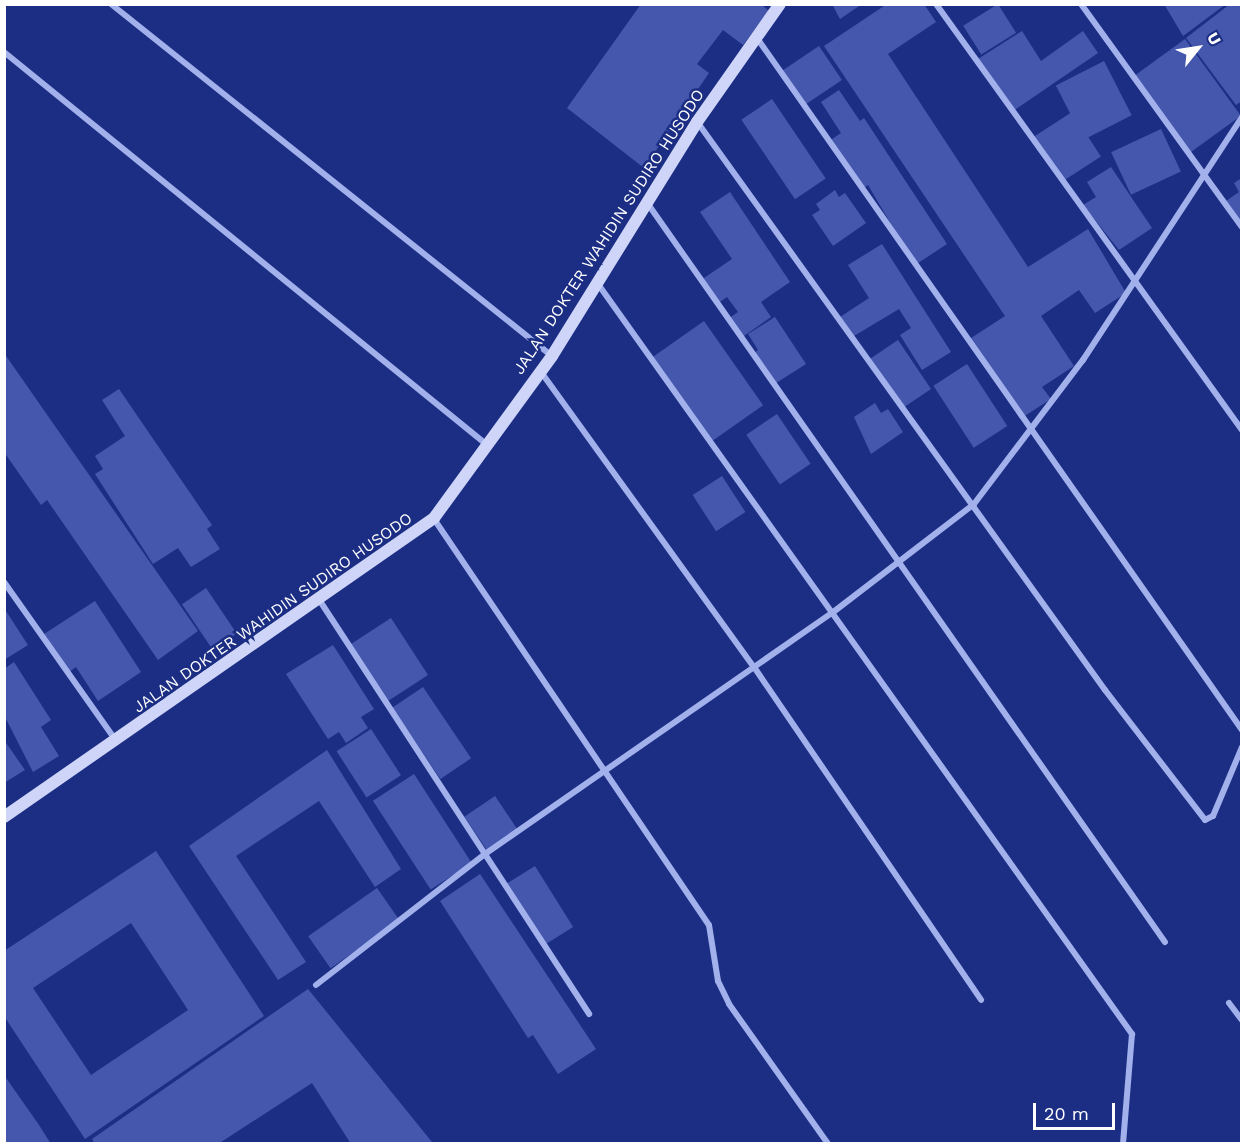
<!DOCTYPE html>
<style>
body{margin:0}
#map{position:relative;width:1246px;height:1148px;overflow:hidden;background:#1c2e84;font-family:"Work Sans",sans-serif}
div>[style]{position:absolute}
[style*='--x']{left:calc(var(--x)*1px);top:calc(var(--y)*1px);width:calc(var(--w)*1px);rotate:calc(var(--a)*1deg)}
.building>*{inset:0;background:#4457ad;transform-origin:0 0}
.minor>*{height:6px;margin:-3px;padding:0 3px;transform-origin:3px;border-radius:3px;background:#a2b0eb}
.secondary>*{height:12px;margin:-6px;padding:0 6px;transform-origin:6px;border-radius:6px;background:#ced5f8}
span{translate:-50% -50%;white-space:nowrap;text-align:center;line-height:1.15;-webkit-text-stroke:5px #1c2e84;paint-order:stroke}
.street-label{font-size:16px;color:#fff}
.frame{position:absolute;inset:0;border:6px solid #fff;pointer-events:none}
.north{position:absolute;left:1168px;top:18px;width:60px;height:60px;-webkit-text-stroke:4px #1c2e84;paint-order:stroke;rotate:60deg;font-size:16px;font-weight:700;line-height:24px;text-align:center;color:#fff}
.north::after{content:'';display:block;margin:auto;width:21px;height:27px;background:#fff;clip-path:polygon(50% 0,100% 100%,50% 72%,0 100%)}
.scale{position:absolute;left:1033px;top:1103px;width:82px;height:27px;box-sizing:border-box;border:3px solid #fff;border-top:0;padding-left:8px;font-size:18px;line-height:21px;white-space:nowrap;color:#fff;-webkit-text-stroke:4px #1c2e84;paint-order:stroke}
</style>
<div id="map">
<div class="building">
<i style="clip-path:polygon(641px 4px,761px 4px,769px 11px,743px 45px,723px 30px,697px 64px,709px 73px,644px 168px,567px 108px)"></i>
<i style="clip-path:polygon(832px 4px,862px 4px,840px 19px)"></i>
<i style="clip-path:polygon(887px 4px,924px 4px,936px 22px,888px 54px,1028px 267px,1088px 229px,1126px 293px,1095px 313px,1079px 290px,1041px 316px,1074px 366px,1042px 387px,1051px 399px,1020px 419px,968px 340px,1005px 316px,824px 46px)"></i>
<i style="left:998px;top:4px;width:34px;height:41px;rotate:58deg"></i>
<i style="clip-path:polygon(1164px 4px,1226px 4px,1183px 36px)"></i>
<i style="clip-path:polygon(1230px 4px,1242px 6px,1242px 101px,1236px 105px,1186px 38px)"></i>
<i style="clip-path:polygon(1022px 31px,1041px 61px,1083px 31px,1098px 53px,1013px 111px,978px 59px)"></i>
<i style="left:1185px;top:39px;width:95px;height:62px;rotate:54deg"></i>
<i style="left:819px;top:46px;width:41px;height:44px;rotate:56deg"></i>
<i style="left:1104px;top:61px;width:61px;height:54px;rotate:63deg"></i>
<i style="clip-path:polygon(839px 90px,860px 121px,864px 118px,947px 244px,915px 265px,868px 185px,861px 190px,829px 141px,841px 133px,821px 102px)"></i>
<i style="left:772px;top:99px;width:96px;height:37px;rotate:56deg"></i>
<i style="left:1072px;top:112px;width:53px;height:46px;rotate:57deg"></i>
<i style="left:1161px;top:129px;width:47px;height:55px;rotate:65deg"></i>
<i style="clip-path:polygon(1111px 167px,1152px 228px,1119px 250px,1083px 205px,1096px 197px,1087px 182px)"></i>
<i style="clip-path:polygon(1242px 178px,1242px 220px,1240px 221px,1226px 201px,1239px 192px,1234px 183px)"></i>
<i style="clip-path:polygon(835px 190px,839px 197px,845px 193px,866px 223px,833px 246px,812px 215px,820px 210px,816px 204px)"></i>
<i style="clip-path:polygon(730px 192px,790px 282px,761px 302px,771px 317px,741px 338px,728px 319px,738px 312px,727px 297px,717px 304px,701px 280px,732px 259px,700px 212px)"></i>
<i style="clip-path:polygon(882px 244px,951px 352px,922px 370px,900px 335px,911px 328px,899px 309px,854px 336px,840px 317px,869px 298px,848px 265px)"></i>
<i style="clip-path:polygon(775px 317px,806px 364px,773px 385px,753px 354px,758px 350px,748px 334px)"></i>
<i style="left:704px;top:321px;width:103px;height:63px;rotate:55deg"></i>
<i style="left:898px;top:340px;width:59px;height:34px;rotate:56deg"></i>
<i style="clip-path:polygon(4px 353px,198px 631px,158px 660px,47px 500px,41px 505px,4px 452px)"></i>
<i style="left:967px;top:364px;width:74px;height:40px;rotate:57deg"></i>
<i style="clip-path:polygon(119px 389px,212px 525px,207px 529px,220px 549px,191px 567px,178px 548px,153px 564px,95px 474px,103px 469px,95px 456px,125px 436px,102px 400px)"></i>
<i style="clip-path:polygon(875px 403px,881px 413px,888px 409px,903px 432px,871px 454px,854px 417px)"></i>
<i style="left:777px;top:414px;width:60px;height:37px;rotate:56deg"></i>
<i style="left:722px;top:476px;width:43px;height:35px;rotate:57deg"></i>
<i style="left:206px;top:588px;width:55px;height:29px;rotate:56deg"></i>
<i style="clip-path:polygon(95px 601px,141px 672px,98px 701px,76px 667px,69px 672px,44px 634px)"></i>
<i style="clip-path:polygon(4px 608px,28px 645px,4px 660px)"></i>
<i style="left:391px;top:618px;width:68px;height:49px;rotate:57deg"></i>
<i style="clip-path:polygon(333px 645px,374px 709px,361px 717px,368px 728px,346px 743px,339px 732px,328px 739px,286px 674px)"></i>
<i style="clip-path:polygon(14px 662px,51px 720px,41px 727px,59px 756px,33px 772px,4px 715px,4px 669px)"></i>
<i style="left:423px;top:687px;width:86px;height:37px;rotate:56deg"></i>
<i style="left:371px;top:729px;width:55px;height:41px;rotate:57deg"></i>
<i style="clip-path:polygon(4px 740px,25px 770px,4px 783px)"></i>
<i style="clip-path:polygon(327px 750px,401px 869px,375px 887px,319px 801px,236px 856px,306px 962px,278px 980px,189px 846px)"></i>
<i style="left:414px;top:774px;width:106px;height:49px;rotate:57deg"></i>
<i style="left:495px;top:796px;width:40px;height:37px;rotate:56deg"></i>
<i style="clip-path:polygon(evenodd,156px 851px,264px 1016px,85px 1139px,4px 1016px,4px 951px,156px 851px,131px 923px,188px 1010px,91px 1075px,33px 988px,131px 923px)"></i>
<i style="left:535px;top:866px;width:72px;height:33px;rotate:58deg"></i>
<i style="clip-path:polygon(480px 874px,596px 1049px,558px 1074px,533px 1035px,528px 1038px,440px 901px)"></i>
<i style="left:377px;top:888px;width:39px;height:84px;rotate:55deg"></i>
<i style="clip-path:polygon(308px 989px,432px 1142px,351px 1144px,312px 1083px,218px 1144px,95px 1144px,92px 1139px)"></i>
<i style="clip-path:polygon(4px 1075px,39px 1125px,51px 1144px,4px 1144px)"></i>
</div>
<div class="minor">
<i style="--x:111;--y:4;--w:564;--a:38.6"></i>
<i style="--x:936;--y:4;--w:525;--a:54.31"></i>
<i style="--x:1081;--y:4;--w:275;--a:54.2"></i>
<i style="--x:757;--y:38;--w:845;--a:54.97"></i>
<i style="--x:4;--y:52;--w:621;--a:39.12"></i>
<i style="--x:698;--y:123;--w:698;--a:54.33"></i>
<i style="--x:1105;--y:690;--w:164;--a:52.4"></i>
<i style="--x:1205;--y:820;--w:9;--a:-27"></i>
<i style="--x:1213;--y:816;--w:75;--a:-67.2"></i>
<i style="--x:648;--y:204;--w:901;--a:54.99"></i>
<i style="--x:598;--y:284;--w:921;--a:54.55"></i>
<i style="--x:1132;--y:1034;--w:110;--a:94.7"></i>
<i style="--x:541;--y:372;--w:364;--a:54.2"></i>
<i style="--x:754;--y:667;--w:403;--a:55.7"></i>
<i style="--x:434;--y:519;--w:490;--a:55.9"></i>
<i style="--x:709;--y:925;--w:57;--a:80.9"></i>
<i style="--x:718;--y:981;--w:25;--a:64"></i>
<i style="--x:729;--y:1004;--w:171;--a:54.7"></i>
<i style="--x:4;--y:582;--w:194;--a:54.8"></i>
<i style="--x:320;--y:601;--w:493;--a:56.9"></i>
<i style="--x:316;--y:985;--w:214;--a:-37.8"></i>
<i style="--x:485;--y:854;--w:422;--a:-34.8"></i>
<i style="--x:832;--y:613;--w:179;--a:-37.5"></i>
<i style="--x:974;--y:504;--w:181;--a:-52.9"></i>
<i style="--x:1083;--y:360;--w:290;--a:-56.8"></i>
<i style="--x:1229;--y:1003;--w:21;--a:53"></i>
</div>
<div class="secondary">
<i style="--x:4;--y:817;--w:524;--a:-34.81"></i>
<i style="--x:434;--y:518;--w:200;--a:-53.9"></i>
<i style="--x:552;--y:356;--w:275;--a:-58.2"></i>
<i style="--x:697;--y:122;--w:144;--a:-54.9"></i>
</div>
<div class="street-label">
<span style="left:609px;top:232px;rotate:-57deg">JALAN DOKTER WAHIDIN SUDIRO HUSODO</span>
<span style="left:273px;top:613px;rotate:-35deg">JALAN DOKTER WAHIDIN SUDIRO HUSODO</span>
</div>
<div class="frame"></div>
<div class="north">U</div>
<div class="scale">20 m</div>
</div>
